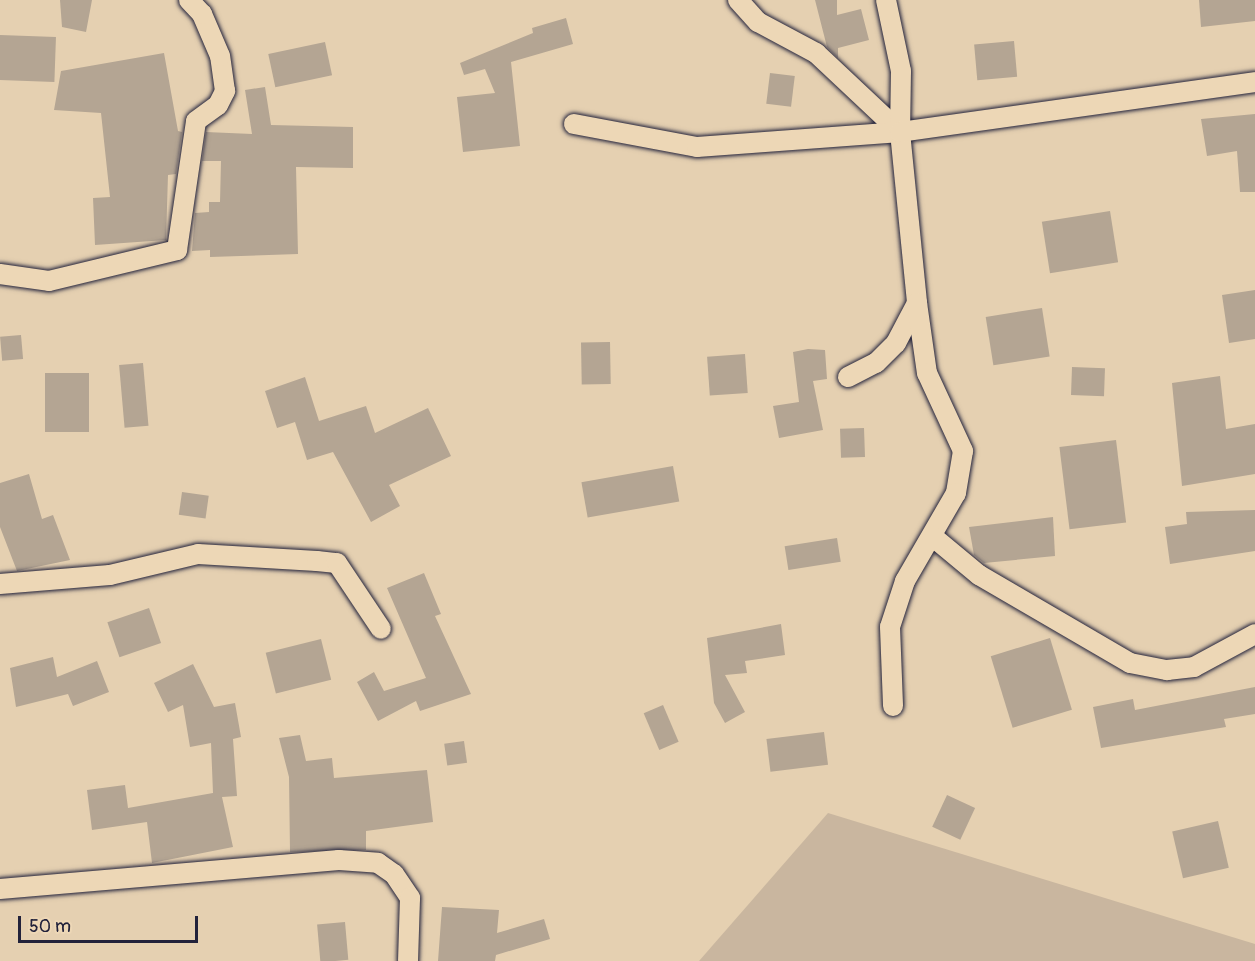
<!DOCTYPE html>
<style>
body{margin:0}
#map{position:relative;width:1255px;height:961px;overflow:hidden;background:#e5d0b1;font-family:Pangolin,sans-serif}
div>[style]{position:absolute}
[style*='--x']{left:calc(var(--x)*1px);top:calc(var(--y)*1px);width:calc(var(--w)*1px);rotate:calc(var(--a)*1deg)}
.green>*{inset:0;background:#c9b69f}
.building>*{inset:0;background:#b4a593;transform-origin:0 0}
.roads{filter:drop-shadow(0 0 2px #22223b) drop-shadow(0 0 2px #22223b)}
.minor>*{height:20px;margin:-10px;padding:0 10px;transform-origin:10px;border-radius:10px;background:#edd7b6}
span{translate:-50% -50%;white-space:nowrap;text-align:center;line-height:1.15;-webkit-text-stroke:6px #edd7b6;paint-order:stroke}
.scale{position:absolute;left:18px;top:916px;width:180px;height:27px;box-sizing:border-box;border:3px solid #22223b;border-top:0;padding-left:8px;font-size:18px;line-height:21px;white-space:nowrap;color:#22223b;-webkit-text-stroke:4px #edd7b6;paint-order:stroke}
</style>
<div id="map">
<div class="green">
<i style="clip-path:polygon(828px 813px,1255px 944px,1255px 961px,699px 961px)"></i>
</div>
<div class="building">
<i style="clip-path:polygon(60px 0,92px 0,86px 32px,62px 27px)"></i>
<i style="clip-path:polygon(815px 0,837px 0,837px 15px,861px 9px,869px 40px,838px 48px,838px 58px,827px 47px)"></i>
<i style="clip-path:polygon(1199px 0,1255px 0,1255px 21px,1201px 27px)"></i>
<i style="clip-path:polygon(566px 18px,573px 44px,511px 62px,520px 146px,463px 152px,457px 97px,495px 93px,485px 69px,464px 75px,460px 63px,533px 33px,532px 28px)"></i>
<i style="left:0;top:35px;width:56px;height:45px;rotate:2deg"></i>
<i style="left:1014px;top:41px;width:36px;height:40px;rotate:85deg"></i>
<i style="left:325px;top:42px;width:34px;height:58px;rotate:78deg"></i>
<i style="clip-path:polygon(164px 53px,178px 131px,182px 132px,176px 174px,168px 175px,166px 240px,95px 245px,93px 198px,110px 197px,101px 113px,54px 110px,61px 71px)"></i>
<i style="left:770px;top:73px;width:25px;height:31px;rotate:7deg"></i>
<i style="clip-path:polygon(265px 87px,271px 125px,353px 127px,353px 168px,296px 167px,298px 254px,210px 257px,210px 250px,192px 251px,195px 213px,209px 212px,209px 202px,220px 202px,221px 161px,202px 161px,206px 132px,252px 134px,245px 90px)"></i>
<i style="clip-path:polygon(1255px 114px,1255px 192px,1240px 192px,1237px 151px,1207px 156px,1201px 119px)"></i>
<i style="left:1110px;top:211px;width:52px;height:69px;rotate:81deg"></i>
<i style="clip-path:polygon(1255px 290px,1255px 339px,1229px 343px,1222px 295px)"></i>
<i style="left:1042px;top:308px;width:49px;height:57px;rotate:81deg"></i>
<i style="left:21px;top:335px;width:24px;height:21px;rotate:85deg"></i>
<i style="left:610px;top:342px;width:42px;height:29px;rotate:89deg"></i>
<i style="clip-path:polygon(808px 349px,825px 350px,827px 379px,813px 381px,823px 430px,779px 438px,773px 406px,799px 402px,793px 352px)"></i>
<i style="left:745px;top:354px;width:39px;height:38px;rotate:86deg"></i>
<i style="left:143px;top:363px;width:63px;height:24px;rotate:85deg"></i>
<i style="left:1072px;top:367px;width:33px;height:28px;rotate:2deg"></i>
<i style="left:89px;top:373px;width:59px;height:44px;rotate:90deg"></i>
<i style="clip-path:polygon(1220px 376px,1226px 429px,1255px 424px,1255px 474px,1182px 486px,1172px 383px)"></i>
<i style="clip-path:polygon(305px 377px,319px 421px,366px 406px,375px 433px,428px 408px,451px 456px,389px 485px,400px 506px,371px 522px,333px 452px,307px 460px,295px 422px,277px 428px,265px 391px)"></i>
<i style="left:864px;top:428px;width:29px;height:24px;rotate:88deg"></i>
<i style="left:1116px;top:440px;width:83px;height:57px;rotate:83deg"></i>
<i style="left:673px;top:466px;width:36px;height:93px;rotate:80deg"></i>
<i style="clip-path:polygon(29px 474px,42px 519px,53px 515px,70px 560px,17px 571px,0 527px,0 483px)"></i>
<i style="left:182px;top:492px;width:27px;height:23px;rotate:8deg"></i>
<i style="clip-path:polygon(1255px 510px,1255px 551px,1170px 564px,1165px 527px,1187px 524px,1186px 512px)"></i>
<i style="clip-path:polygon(1053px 517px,1055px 556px,984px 563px,974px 555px,969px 527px)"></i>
<i style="left:837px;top:538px;width:24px;height:53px;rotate:81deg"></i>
<i style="clip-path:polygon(424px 573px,441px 614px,435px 616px,471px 694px,420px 711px,416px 701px,378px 721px,357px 682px,374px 672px,384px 691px,426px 678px,387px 588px)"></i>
<i style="left:149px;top:608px;width:37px;height:44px;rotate:71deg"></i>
<i style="clip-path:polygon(781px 624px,785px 655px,745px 661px,747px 673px,725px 675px,745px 712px,725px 723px,714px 703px,707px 638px)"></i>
<i style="left:1050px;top:638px;width:75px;height:62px;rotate:73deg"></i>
<i style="left:321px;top:639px;width:42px;height:57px;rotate:76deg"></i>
<i style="clip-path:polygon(53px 657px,57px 677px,97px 661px,109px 692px,73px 706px,68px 694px,16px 707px,10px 668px)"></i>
<i style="clip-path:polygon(193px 664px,214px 707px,235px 703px,241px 737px,233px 739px,237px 796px,222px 797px,233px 847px,152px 863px,147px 822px,92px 830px,87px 790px,125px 785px,128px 808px,213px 793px,211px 743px,190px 747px,183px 705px,168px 712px,154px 683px)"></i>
<i style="clip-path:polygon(1255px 687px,1255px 714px,1224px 719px,1226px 727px,1101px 748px,1093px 707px,1133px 699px,1135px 710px)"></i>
<i style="left:663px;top:705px;width:40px;height:21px;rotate:67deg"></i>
<i style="left:824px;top:732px;width:33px;height:58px;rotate:83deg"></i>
<i style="clip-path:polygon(300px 735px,306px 761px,332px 758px,334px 778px,427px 770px,433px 822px,366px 831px,366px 850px,290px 852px,289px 777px,279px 738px)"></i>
<i style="left:464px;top:741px;width:22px;height:20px;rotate:82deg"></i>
<i style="left:947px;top:795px;width:31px;height:35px;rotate:25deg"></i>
<i style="left:1218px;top:821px;width:48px;height:47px;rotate:77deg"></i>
<i style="clip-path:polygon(442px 907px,499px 910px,497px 933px,544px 919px,550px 939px,496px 955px,495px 961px,438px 961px)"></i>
<i style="left:345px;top:922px;width:38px;height:28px;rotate:85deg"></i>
</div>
<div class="roads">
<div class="minor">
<i style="--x:738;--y:0;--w:30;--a:48"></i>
<i style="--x:758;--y:22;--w:66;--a:28.1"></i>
<i style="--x:816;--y:53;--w:115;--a:43.2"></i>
<i style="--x:886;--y:0;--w:73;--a:78.1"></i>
<i style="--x:901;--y:71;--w:61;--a:90.9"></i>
<i style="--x:900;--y:132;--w:172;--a:84.3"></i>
<i style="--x:574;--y:124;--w:125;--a:10.6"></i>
<i style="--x:697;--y:147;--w:204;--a:-4.2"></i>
<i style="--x:900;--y:132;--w:359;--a:-8"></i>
<i style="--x:0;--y:274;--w:49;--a:8.1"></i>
<i style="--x:49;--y:281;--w:132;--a:-13.6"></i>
<i style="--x:177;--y:250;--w:130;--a:-81.6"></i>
<i style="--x:196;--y:121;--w:27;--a:-36"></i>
<i style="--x:218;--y:105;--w:16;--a:-63"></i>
<i style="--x:225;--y:91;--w:35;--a:-98"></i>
<i style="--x:220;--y:56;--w:46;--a:-113.2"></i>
<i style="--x:202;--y:14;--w:19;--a:-133"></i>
<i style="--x:848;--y:377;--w:31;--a:-27"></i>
<i style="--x:876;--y:363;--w:28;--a:-45"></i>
<i style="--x:896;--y:343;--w:45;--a:-62.3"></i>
<i style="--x:917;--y:303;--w:71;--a:81.9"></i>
<i style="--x:927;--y:373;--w:86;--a:65.2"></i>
<i style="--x:963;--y:451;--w:43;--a:99.5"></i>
<i style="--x:956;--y:493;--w:102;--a:120.1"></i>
<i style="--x:905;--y:581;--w:48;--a:108.1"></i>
<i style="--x:890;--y:627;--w:79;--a:87.8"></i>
<i style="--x:932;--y:536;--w:61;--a:39.7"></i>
<i style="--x:979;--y:575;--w:175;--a:30.2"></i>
<i style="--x:1130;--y:663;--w:38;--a:11"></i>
<i style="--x:1167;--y:670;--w:27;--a:-6"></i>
<i style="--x:1194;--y:667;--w:69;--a:-28.4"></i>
<i style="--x:0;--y:584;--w:110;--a:-4.7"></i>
<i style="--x:110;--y:575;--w:90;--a:-13.4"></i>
<i style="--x:198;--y:554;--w:119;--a:3.4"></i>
<i style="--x:317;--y:561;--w:20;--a:6"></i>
<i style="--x:337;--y:563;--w:79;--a:56.3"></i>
<i style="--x:0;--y:889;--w:340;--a:-4.9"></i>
<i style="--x:339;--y:860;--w:39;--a:4"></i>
<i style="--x:378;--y:863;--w:19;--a:35"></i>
<i style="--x:394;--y:874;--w:29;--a:56"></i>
<i style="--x:410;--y:898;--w:63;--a:91.8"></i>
</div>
</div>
<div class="scale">50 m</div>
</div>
